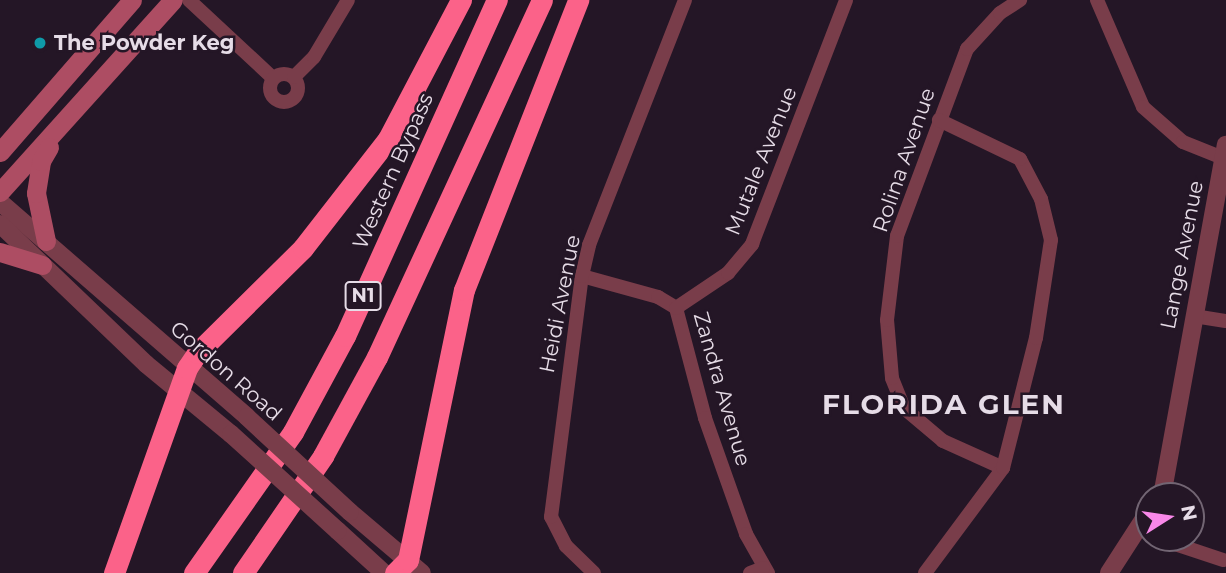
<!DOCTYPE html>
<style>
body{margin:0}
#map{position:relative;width:1226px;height:573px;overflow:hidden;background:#241626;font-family:Montserrat,sans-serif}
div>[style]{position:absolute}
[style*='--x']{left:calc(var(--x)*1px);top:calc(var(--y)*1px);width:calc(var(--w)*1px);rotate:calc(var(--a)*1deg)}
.minor>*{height:14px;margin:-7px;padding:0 7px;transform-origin:7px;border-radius:7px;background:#793d4a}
.minor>.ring{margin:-7px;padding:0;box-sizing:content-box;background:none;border:14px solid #793d4a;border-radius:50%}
.tertiary>*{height:18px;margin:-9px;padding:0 9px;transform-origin:9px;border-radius:9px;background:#793d4a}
.secondary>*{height:19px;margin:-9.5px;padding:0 9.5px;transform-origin:9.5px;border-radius:9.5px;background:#ad4d63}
.motorway>*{height:21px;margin:-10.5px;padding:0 10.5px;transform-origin:10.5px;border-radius:10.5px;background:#fb6289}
.tertiary-bridge>*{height:18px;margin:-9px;padding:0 9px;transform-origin:9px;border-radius:9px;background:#793d4a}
.dots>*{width:19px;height:19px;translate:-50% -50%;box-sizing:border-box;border:4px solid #241626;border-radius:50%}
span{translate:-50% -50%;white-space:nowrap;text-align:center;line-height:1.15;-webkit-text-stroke:5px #241626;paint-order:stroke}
.shield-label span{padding:2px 5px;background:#241626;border:2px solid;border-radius:5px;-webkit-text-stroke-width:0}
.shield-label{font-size:19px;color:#e6dce7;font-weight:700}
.poi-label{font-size:21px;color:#e6dce7;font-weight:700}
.left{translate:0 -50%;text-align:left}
.street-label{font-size:21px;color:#e6dce7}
.district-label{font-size:28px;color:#e6dce7;font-weight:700;letter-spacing:2px}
.north{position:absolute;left:1135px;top:482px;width:70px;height:70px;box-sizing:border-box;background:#241626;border:2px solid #726573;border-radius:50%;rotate:78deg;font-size:19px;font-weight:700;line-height:28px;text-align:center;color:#e6dce7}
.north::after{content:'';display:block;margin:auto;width:24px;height:32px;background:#f988e9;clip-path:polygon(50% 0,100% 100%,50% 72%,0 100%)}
</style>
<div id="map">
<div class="minor">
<i style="--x:189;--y:0;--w:115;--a:42.9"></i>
<i style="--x:1097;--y:0;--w:116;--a:66.7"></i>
<i style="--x:1143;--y:107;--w:53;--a:41.2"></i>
<i style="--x:1183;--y:142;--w:43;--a:21.8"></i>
<i class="ring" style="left:270px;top:74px;width:14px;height:14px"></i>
<i style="--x:294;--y:77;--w:28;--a:-45"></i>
<i style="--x:314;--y:57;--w:66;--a:-59.2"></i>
<i style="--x:582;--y:276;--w:79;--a:15.4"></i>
<i style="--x:658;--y:297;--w:21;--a:31"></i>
<i style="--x:676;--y:308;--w:114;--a:75.2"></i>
<i style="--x:705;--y:418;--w:123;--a:70.5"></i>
<i style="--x:746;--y:534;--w:45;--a:60.6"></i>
<i style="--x:676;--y:308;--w:63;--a:-33.9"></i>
<i style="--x:728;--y:273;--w:38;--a:-50"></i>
<i style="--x:752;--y:244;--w:261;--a:-68.9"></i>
<i style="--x:1194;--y:316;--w:32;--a:9"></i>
<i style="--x:1003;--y:468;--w:66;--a:-155.8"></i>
<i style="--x:943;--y:441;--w:51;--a:-139.8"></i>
<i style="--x:904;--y:408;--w:32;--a:-112"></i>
<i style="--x:892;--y:378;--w:58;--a:-94.9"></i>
<i style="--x:887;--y:320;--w:85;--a:-83.2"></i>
<i style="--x:897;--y:236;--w:200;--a:-69.5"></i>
<i style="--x:967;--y:49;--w:49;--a:-47.5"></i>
<i style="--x:1000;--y:13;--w:24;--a:-33"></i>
<i style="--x:1157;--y:538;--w:70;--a:18.4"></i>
<i style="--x:594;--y:573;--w:39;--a:-136"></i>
<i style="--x:566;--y:546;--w:33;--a:-117"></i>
<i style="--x:551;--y:517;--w:243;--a:-82.7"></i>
<i style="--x:582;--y:276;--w:32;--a:-77"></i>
<i style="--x:589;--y:245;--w:263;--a:-68.6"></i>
<i style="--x:750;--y:573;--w:14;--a:-21"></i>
<i style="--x:925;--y:573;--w:131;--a:-53.4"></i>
<i style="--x:1003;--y:468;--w:134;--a:-75.8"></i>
<i style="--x:1036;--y:338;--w:99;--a:-81.3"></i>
<i style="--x:1051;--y:240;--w:42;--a:-103.7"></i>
<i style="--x:1041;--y:199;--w:45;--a:-117.7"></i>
<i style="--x:1020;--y:159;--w:90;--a:-154.3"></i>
</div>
<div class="tertiary">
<i style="--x:0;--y:202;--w:327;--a:41"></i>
<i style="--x:0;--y:224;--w:202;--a:43.8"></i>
<i style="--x:146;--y:364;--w:110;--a:39.5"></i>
<i style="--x:1162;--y:496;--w:357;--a:-79.7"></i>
<i style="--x:350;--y:512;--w:94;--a:40.3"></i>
<i style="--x:338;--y:531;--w:62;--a:42.4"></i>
<i style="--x:1109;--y:573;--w:74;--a:-57.2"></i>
</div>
<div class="secondary">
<i style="--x:0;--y:152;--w:201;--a:-49"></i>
<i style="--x:0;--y:192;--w:258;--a:-48"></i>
<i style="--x:46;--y:241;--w:49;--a:-101.8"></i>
<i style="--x:36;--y:193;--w:32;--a:-81"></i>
<i style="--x:41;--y:161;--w:16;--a:-60"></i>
<i style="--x:0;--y:252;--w:44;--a:17.2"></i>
</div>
<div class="motorway">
<i style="--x:114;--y:573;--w:218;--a:-70.4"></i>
<i style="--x:187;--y:368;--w:18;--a:-56"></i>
<i style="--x:197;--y:353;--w:149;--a:-44.7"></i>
<i style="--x:303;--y:248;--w:138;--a:-52.1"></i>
<i style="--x:388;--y:139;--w:157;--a:-62.3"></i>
<i style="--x:194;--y:573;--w:172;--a:-54.9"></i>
<i style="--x:293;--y:432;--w:109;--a:-61.6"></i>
<i style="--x:345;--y:336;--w:369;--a:-65.7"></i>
<i style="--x:243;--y:573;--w:142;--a:-55.6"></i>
<i style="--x:323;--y:456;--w:113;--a:-61.4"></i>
<i style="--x:377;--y:357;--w:393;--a:-65.2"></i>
<i style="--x:395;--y:573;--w:18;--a:-45"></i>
<i style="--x:408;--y:560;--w:276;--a:-78.3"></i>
<i style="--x:464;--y:290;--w:312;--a:-68.5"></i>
</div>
<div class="tertiary-bridge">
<i style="--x:247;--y:417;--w:140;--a:42.7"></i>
<i style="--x:231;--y:434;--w:144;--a:42.2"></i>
</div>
<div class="dots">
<i style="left:40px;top:43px;background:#0f9aa8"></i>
</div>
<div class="shield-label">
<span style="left:363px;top:296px">N1</span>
</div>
<div class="poi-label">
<span class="left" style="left:54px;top:43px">The Powder Keg</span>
</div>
<div class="street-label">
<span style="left:904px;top:160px;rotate:-71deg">Rolina Avenue</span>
<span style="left:761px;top:161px;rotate:-68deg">Mutale Avenue</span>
<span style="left:393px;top:171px;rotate:-66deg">Western Bypass</span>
<span style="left:1182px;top:255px;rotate:-79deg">Lange Avenue</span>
<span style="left:560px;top:304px;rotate:-79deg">Heidi Avenue</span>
<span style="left:226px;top:371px;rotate:41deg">Gordon Road</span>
<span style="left:722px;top:389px;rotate:74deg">Zandra Avenue</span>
</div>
<div class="district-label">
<span style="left:944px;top:404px">FLORIDA GLEN</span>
</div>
<div class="north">N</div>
</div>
